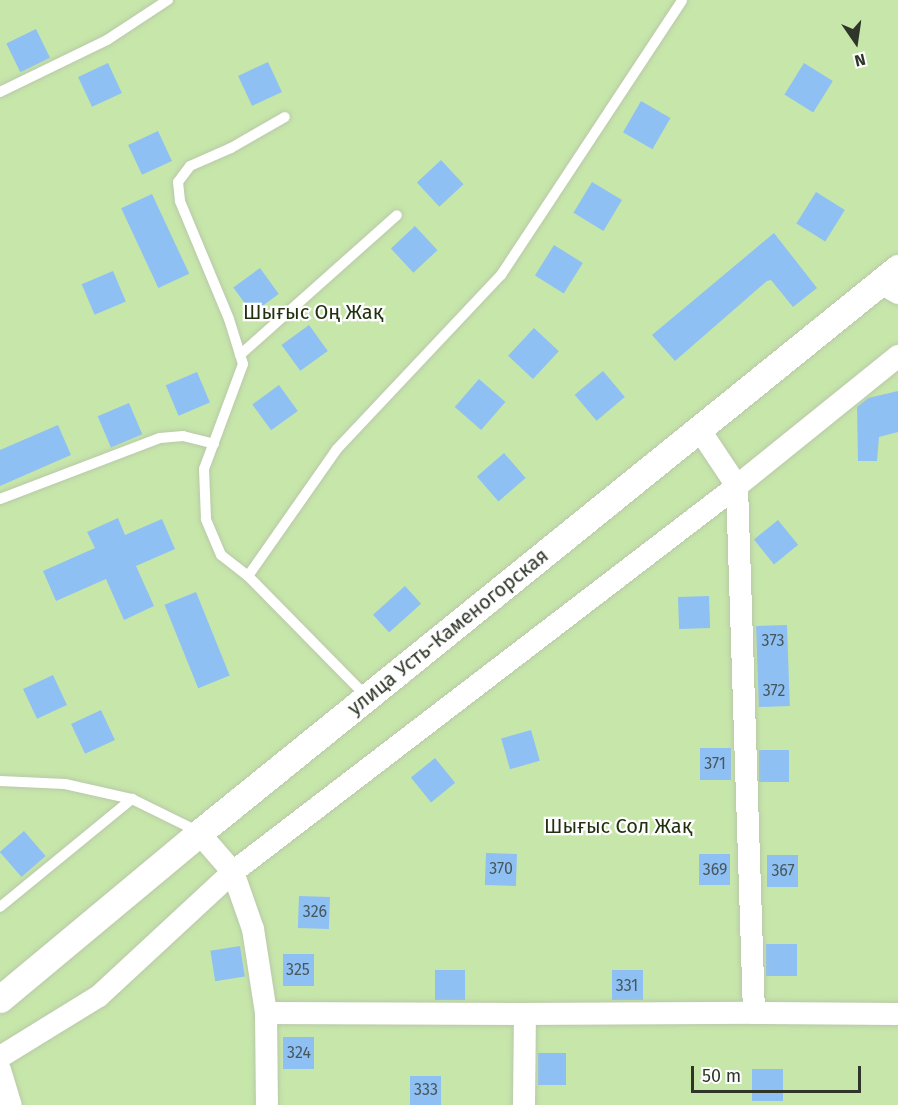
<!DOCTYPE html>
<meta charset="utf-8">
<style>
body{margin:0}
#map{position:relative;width:898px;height:1105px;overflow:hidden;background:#e6f8d6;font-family:"Fira Sans",sans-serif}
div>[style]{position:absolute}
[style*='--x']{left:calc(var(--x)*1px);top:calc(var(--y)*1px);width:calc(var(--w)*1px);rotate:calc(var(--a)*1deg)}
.green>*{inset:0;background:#c7e6aa;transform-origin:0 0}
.building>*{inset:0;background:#8fc0f4;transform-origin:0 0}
.roads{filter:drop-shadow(0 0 2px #b8c9a8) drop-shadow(0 0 2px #b8c9a8)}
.service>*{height:10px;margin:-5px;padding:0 5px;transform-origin:5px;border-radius:5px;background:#fff}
.minor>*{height:22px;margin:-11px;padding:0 11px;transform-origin:11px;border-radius:11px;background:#fff}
.tertiary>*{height:27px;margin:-13.5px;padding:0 13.5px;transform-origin:13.5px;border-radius:13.5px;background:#fff}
span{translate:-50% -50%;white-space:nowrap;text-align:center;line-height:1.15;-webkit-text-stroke:4.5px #fefefe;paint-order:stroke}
.number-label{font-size:16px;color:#47585c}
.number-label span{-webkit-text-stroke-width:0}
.park-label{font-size:20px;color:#223110}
.street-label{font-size:20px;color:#2f3629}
.north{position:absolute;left:826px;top:12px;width:60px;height:60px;-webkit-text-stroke:4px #fefefe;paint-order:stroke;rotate:167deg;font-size:16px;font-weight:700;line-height:24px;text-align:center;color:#2f3629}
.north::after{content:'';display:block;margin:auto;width:21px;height:27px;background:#2f3629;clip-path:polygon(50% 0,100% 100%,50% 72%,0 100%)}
.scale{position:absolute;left:691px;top:1066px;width:170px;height:27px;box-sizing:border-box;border:3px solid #2f3629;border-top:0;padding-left:8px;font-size:18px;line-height:21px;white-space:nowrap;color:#2f3629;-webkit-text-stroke:4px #fefefe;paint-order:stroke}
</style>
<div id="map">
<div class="green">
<i style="left:0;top:0;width:898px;height:1105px"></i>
</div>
<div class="building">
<i style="left:36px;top:29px;width:32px;height:33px;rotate:64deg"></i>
<i style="left:268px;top:62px;width:33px;height:33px;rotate:65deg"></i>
<i style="left:108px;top:63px;width:33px;height:33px;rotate:65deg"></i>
<i style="left:804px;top:63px;width:34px;height:37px;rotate:32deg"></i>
<i style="left:641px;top:101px;width:34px;height:36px;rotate:30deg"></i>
<i style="left:158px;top:131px;width:33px;height:33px;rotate:65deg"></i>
<i style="left:441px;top:160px;width:33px;height:33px;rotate:47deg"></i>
<i style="left:592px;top:182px;width:35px;height:36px;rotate:31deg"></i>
<i style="left:816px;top:192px;width:34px;height:37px;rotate:32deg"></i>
<i style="left:152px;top:194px;width:88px;height:34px;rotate:65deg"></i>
<i style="left:415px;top:226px;width:33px;height:33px;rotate:47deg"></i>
<i style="clip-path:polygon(774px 233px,817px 288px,793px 307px,771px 280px,767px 281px,675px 361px,652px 335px)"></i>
<i style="left:554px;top:245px;width:34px;height:36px;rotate:32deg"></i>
<i style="left:260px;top:268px;width:32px;height:33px;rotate:54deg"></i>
<i style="left:113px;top:271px;width:33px;height:34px;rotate:67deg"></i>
<i style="left:309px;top:325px;width:32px;height:34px;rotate:54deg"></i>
<i style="left:534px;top:328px;width:34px;height:38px;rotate:43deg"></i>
<i style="left:603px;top:371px;width:34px;height:37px;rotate:50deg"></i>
<i style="left:197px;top:372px;width:33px;height:34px;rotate:67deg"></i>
<i style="left:479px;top:379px;width:35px;height:37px;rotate:41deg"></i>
<i style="left:279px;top:385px;width:32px;height:33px;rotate:54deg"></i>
<i style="clip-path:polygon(898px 391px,898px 432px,879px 437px,877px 461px,858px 461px,857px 407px,868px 398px)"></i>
<i style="left:129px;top:403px;width:34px;height:34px;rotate:67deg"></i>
<i style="clip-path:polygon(58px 425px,71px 455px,0 486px,0 450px)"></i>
<i style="left:504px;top:453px;width:33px;height:36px;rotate:49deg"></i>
<i style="clip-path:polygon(118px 518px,125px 535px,162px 519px,175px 549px,136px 566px,154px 606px,124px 620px,106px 579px,56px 601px,43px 571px,95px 548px,87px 532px)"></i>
<i style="left:778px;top:520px;width:32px;height:31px;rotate:51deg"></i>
<i style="left:405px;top:586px;width:24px;height:43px;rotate:48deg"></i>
<i style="left:196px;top:592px;width:90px;height:34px;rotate:68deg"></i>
<i style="left:709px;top:596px;width:32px;height:31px;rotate:88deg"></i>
<i style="left:787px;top:625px;width:81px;height:31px;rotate:88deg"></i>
<i style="left:53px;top:675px;width:33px;height:33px;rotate:65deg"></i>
<i style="left:101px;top:710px;width:33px;height:33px;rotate:65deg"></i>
<i style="left:531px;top:730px;width:32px;height:31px;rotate:74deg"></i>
<i style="left:700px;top:748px;width:31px;height:32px"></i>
<i style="left:759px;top:750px;width:30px;height:32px"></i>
<i style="left:435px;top:758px;width:32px;height:31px;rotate:51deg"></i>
<i style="left:24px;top:831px;width:33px;height:32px;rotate:49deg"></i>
<i style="left:486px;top:853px;width:31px;height:32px;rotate:2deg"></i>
<i style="left:699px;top:854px;width:31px;height:31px"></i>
<i style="left:767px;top:855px;width:31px;height:32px"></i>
<i style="left:299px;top:896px;width:31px;height:32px;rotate:2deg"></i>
<i style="left:766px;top:944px;width:31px;height:32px"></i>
<i style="left:240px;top:946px;width:31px;height:30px;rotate:81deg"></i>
<i style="left:283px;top:954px;width:31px;height:32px"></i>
<i style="left:435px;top:970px;width:30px;height:30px"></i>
<i style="left:612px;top:970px;width:31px;height:30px"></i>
<i style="left:283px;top:1037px;width:31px;height:32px"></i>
<i style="left:538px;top:1053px;width:28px;height:32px"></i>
<i style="left:752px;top:1069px;width:31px;height:32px"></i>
<i style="left:410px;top:1076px;width:31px;height:29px"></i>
</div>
<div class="roads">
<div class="service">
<i style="--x:0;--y:92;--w:119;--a:-25.9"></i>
<i style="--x:107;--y:40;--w:73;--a:-33.3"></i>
<i style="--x:240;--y:355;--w:210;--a:-41.7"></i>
<i style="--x:0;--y:499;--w:171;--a:-20.9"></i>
<i style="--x:160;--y:438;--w:23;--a:-5"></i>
<i style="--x:183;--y:436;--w:32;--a:14"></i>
<i style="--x:248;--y:576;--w:34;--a:-142"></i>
<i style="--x:221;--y:555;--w:39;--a:-113"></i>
<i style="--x:206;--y:519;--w:50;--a:-92.3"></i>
<i style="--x:204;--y:469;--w:112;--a:-69.6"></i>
<i style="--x:243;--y:364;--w:47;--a:-107.3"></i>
<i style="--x:229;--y:319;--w:128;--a:-112.6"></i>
<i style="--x:180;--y:201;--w:19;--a:-96"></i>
<i style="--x:178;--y:182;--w:20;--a:-53"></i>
<i style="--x:190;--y:166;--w:45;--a:-23.7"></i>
<i style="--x:231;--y:148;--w:62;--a:-29.9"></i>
<i style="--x:367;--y:697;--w:170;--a:-134.5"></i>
<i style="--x:248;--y:576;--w:155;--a:-55"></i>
<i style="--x:337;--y:449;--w:239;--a:-46.7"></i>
<i style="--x:501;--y:275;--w:329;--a:-56.6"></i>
<i style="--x:0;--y:781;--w:65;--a:2.6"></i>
<i style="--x:65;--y:784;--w:69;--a:12.6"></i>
<i style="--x:132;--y:799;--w:72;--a:26.2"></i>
<i style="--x:0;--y:907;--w:171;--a:-39.3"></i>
</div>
<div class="minor">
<i style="--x:879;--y:282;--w:22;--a:30"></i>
<i style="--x:199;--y:833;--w:52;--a:48.9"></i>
<i style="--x:233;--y:872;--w:60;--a:70.7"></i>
<i style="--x:253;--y:929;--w:85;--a:81.2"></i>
<i style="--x:266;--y:1013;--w:92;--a:89.4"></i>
<i style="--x:266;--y:1013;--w:259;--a:0.2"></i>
<i style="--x:754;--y:1013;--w:144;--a:0.4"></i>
<i style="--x:0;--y:1057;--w:116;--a:-31.6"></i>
<i style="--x:99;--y:996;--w:183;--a:-42.8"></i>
<i style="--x:233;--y:872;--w:635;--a:-37.45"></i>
<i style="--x:737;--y:486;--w:207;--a:-38.9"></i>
<i style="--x:0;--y:1070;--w:37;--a:73"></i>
<i style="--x:524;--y:1105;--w:91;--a:-89.4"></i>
<i style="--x:525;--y:1014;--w:229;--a:-0.3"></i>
<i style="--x:754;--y:1013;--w:527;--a:-91.85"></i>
<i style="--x:737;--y:486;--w:69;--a:-123.7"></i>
</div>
<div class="tertiary">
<i style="--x:0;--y:999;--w:259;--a:-39.8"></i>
<i style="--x:199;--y:833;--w:899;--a:-38.95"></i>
</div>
</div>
<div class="number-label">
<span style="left:773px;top:641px">373</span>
<span style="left:774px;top:691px">372</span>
<span style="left:715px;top:764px">371</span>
<span style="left:501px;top:869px">370</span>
<span style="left:715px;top:870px">369</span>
<span style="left:783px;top:871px">367</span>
<span style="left:315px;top:912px">326</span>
<span style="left:298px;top:970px">325</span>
<span style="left:627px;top:986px">331</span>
<span style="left:299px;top:1053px">324</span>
<span style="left:426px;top:1090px">333</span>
</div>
<div class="park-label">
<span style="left:313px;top:312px">Шығыс Оң Жақ</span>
<span style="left:618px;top:826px">Шығыс Сол Жақ</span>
</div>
<div class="street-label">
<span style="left:448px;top:632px;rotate:-39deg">улица Усть-Каменогорская</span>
</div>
<div class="north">N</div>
<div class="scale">50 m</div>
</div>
